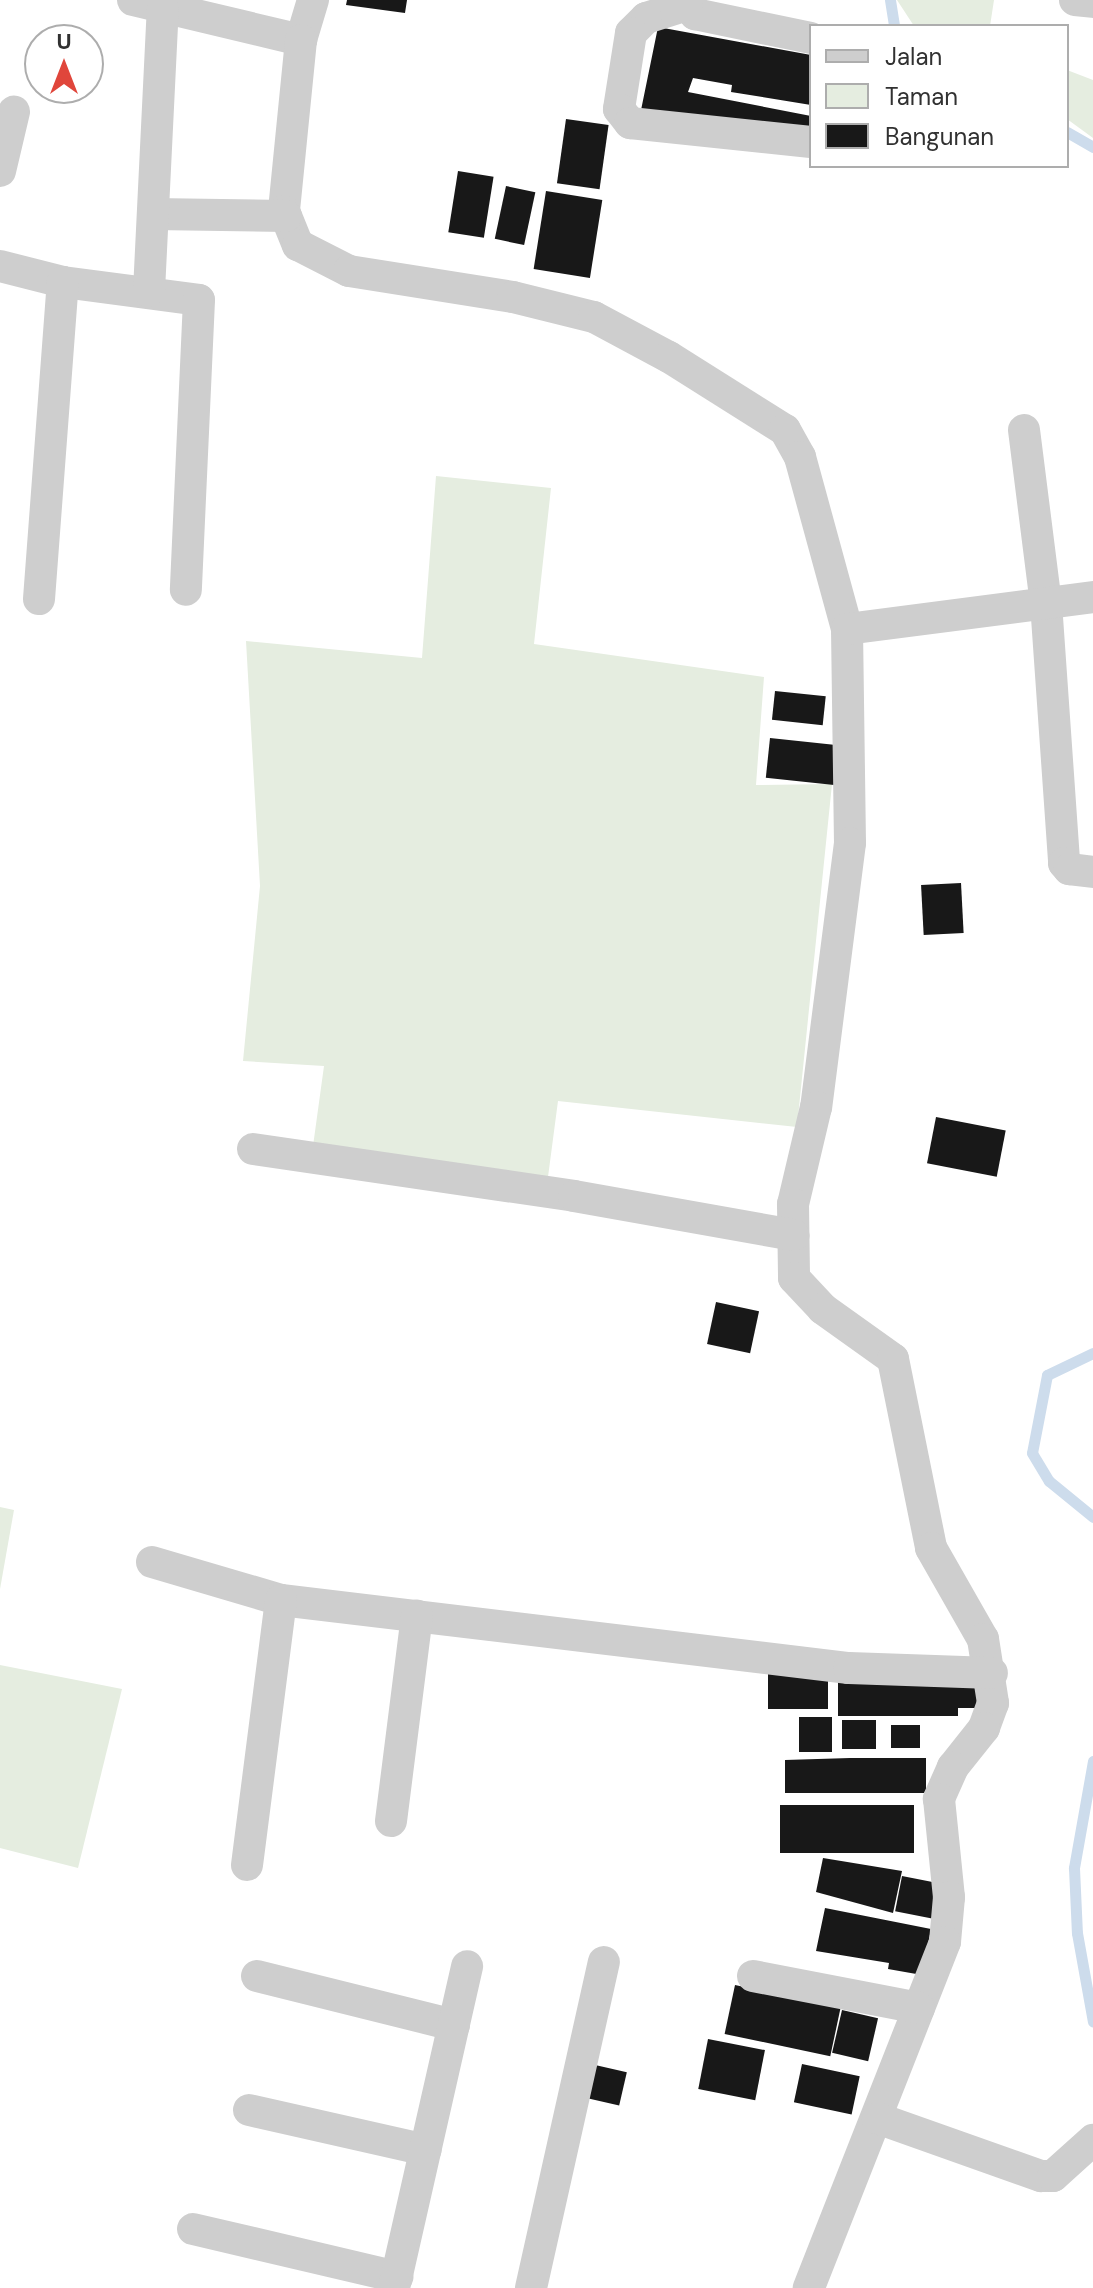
<!DOCTYPE html>
<style>
body{margin:0}
#map{position:relative;width:1093px;height:2288px;overflow:hidden;background:#fff;font-family:"DM Sans",sans-serif}
div>[style]{position:absolute}
[style*='--x']{left:calc(var(--x)*1px);top:calc(var(--y)*1px);width:calc(var(--w)*1px);rotate:calc(var(--a)*1deg)}
.green>*{inset:0;background:#e5ede0}
.stream>*{height:11px;margin:-5.5px;padding:0 5.5px;transform-origin:5.5px;border-radius:5.5px;background:#cddcec}
.building>*{inset:0;background:#181818;transform-origin:0 0}
.minor>*{height:32px;margin:-16px;padding:0 16px;transform-origin:16px;border-radius:16px;background:#cecece}
span{translate:-50% -50%;white-space:nowrap;text-align:center;line-height:1.15;-webkit-text-stroke:8px #fff;paint-order:stroke}
.legend{position:absolute;left:809px;top:24px;width:260px;height:144px;box-sizing:border-box;background:#fff;border:2px solid #adadad;margin:0;padding:10px 14px;list-style:none;font-size:24px;color:#313131}
.legend li{display:flex;align-items:center;gap:16px;height:40px}
.legend b{width:40px;border:2px solid #adadad}
.north{position:absolute;left:24px;top:24px;width:80px;height:80px;box-sizing:border-box;background:#fff;border:2px solid #adadad;border-radius:50%;rotate:0deg;font-size:22px;font-weight:700;line-height:32px;text-align:center;color:#313131}
.north::after{content:'';display:block;margin:auto;width:28px;height:36px;background:#e0463b;clip-path:polygon(50% 0,100% 100%,50% 72%,0 100%)}
</style>
<div id="map">
<div class="green">
<i style="clip-path:polygon(897px 0,994px 0,990px 26px,914px 26px)"></i>
<i style="clip-path:polygon(1067px 70px,1093px 80px,1093px 138px,1067px 119px)"></i>
<i style="clip-path:polygon(436px 476px,551px 488px,534px 644px,764px 677px,756px 785px,832px 784px,797px 1127px,558px 1101px,548px 1177px,313px 1146px,324px 1066px,243px 1061px,260px 886px,246px 641px,422px 658px)"></i>
<i style="clip-path:polygon(0 1507px,14px 1510px,0 1589px)"></i>
<i style="clip-path:polygon(0 1665px,122px 1689px,78px 1868px,0 1848px)"></i>
</div>
<div class="stream">
<i style="--x:890;--y:0;--w:26;--a:81"></i>
<i style="--x:1067;--y:132;--w:30;--a:30"></i>
<i style="--x:1093;--y:1353;--w:51;--a:154.4"></i>
<i style="--x:1047;--y:1375;--w:79;--a:100.9"></i>
<i style="--x:1032;--y:1453;--w:33;--a:59"></i>
<i style="--x:1049;--y:1481;--w:57;--a:39.3"></i>
<i style="--x:1093;--y:1761;--w:109;--a:100.1"></i>
<i style="--x:1074;--y:1868;--w:65;--a:87.4"></i>
<i style="--x:1077;--y:1933;--w:90;--a:79.8"></i>
</div>
<div class="building">
<i style="clip-path:polygon(347px 0,407px 0,405px 13px,346px 5px)"></i>
<i style="clip-path:polygon(658px 27px,811px 55px,811px 105px,731px 92px,732px 85px,693px 78px,688px 92px,811px 116px,811px 140px,640px 115px)"></i>
<i style="left:566px;top:119px;width:43px;height:65px;rotate:8deg"></i>
<i style="left:458px;top:171px;width:36px;height:62px;rotate:9deg"></i>
<i style="left:506px;top:186px;width:30px;height:54px;rotate:12deg"></i>
<i style="left:546px;top:191px;width:57px;height:79px;rotate:9deg"></i>
<i style="left:775px;top:691px;width:51px;height:29px;rotate:6deg"></i>
<i style="left:770px;top:738px;width:71px;height:40px;rotate:6deg"></i>
<i style="left:961px;top:883px;width:50px;height:40px;rotate:87deg"></i>
<i style="left:936px;top:1117px;width:71px;height:47px;rotate:11deg"></i>
<i style="left:716px;top:1302px;width:44px;height:43px;rotate:12deg"></i>
<i style="left:828px;top:1668px;width:41px;height:60px;rotate:90deg"></i>
<i style="clip-path:polygon(838px 1676px,981px 1676px,981px 1708px,958px 1708px,958px 1716px,838px 1716px)"></i>
<i style="left:799px;top:1717px;width:33px;height:35px"></i>
<i style="left:842px;top:1720px;width:34px;height:29px"></i>
<i style="left:891px;top:1725px;width:29px;height:23px"></i>
<i style="clip-path:polygon(850px 1758px,926px 1758px,926px 1793px,785px 1793px,785px 1760px)"></i>
<i style="left:914px;top:1805px;width:48px;height:134px;rotate:90deg"></i>
<i style="clip-path:polygon(823px 1858px,902px 1871px,893px 1913px,816px 1892px)"></i>
<i style="left:902px;top:1876px;width:44px;height:36px;rotate:11deg"></i>
<i style="clip-path:polygon(825px 1908px,931px 1929px,922px 1975px,888px 1969px,889px 1963px,816px 1951px)"></i>
<i style="left:735px;top:1985px;width:108px;height:50px;rotate:12deg"></i>
<i style="left:842px;top:2010px;width:37px;height:44px;rotate:13deg"></i>
<i style="left:708px;top:2039px;width:58px;height:51px;rotate:11deg"></i>
<i style="left:582px;top:2062px;width:46px;height:34px;rotate:13deg"></i>
<i style="left:802px;top:2064px;width:59px;height:39px;rotate:12deg"></i>
</div>
<div class="minor">
<i style="--x:133;--y:0;--w:173;--a:13.4"></i>
<i style="--x:313;--y:0;--w:42;--a:106.7"></i>
<i style="--x:301;--y:40;--w:172;--a:95.7"></i>
<i style="--x:284;--y:211;--w:37;--a:68"></i>
<i style="--x:298;--y:245;--w:57;--a:27"></i>
<i style="--x:349;--y:271;--w:166;--a:9"></i>
<i style="--x:513;--y:297;--w:83;--a:13.9"></i>
<i style="--x:594;--y:317;--w:85;--a:28.1"></i>
<i style="--x:669;--y:357;--w:137;--a:32.2"></i>
<i style="--x:785;--y:430;--w:31;--a:61"></i>
<i style="--x:800;--y:457;--w:178;--a:74.7"></i>
<i style="--x:847;--y:629;--w:214;--a:89.2"></i>
<i style="--x:850;--y:843;--w:266;--a:97.3"></i>
<i style="--x:816;--y:1107;--w:100;--a:103.3"></i>
<i style="--x:793;--y:1204;--w:74;--a:89.2"></i>
<i style="--x:794;--y:1278;--w:42;--a:46.9"></i>
<i style="--x:823;--y:1309;--w:86;--a:35.5"></i>
<i style="--x:893;--y:1359;--w:193;--a:78.6"></i>
<i style="--x:931;--y:1548;--w:105;--a:60.3"></i>
<i style="--x:983;--y:1639;--w:65;--a:81.1"></i>
<i style="--x:993;--y:1703;--w:27;--a:110"></i>
<i style="--x:984;--y:1728;--w:50;--a:128.5"></i>
<i style="--x:953;--y:1767;--w:35;--a:114"></i>
<i style="--x:939;--y:1799;--w:99;--a:84.2"></i>
<i style="--x:949;--y:1897;--w:45;--a:95.1"></i>
<i style="--x:945;--y:1942;--w:372;--a:111.5"></i>
<i style="--x:686;--y:0;--w:17;--a:57"></i>
<i style="--x:695;--y:14;--w:118;--a:11.7"></i>
<i style="--x:1075;--y:0;--w:18;--a:6"></i>
<i style="--x:687;--y:5;--w:43;--a:162.4"></i>
<i style="--x:646;--y:18;--w:21;--a:135"></i>
<i style="--x:631;--y:33;--w:77;--a:99"></i>
<i style="--x:619;--y:109;--w:18;--a:52"></i>
<i style="--x:630;--y:123;--w:182;--a:6"></i>
<i style="--x:0;--y:171;--w:61;--a:-76.7"></i>
<i style="--x:153;--y:214;--w:133;--a:0.9"></i>
<i style="--x:0;--y:266;--w:65;--a:14.3"></i>
<i style="--x:63;--y:282;--w:137;--a:7.5"></i>
<i style="--x:199;--y:300;--w:290;--a:92.6"></i>
<i style="--x:149;--y:291;--w:283;--a:-87.2"></i>
<i style="--x:1024;--y:430;--w:174;--a:82.8"></i>
<i style="--x:1046;--y:603;--w:261;--a:86"></i>
<i style="--x:1064;--y:863;--w:8;--a:50"></i>
<i style="--x:1069;--y:869;--w:24;--a:7"></i>
<i style="--x:39;--y:599;--w:318;--a:-85.7"></i>
<i style="--x:847;--y:629;--w:248;--a:-7.4"></i>
<i style="--x:253;--y:1149;--w:324;--a:8.3"></i>
<i style="--x:574;--y:1196;--w:223;--a:10.1"></i>
<i style="--x:152;--y:1562;--w:134;--a:16.4"></i>
<i style="--x:281;--y:1600;--w:572;--a:6.83"></i>
<i style="--x:849;--y:1668;--w:143;--a:2"></i>
<i style="--x:391;--y:1821;--w:207;--a:-82.8"></i>
<i style="--x:247;--y:1865;--w:267;--a:-82.7"></i>
<i style="--x:257;--y:1976;--w:203;--a:14"></i>
<i style="--x:753;--y:1976;--w:169;--a:10.9"></i>
<i style="--x:249;--y:2110;--w:181;--a:12.7"></i>
<i style="--x:877;--y:2118;--w:174;--a:19.5"></i>
<i style="--x:1041;--y:2176;--w:12;--a:0"></i>
<i style="--x:1053;--y:2176;--w:54;--a:-42"></i>
<i style="--x:193;--y:2229;--w:210;--a:13.2"></i>
<i style="--x:394;--y:2288;--w:330;--a:-77.2"></i>
<i style="--x:531;--y:2288;--w:334;--a:-77.4"></i>
</div>
<ul class="legend">
<li><b style="height:10px;background:#cecece"></b>Jalan</li>
<li><b style="height:22px;background:#e5ede0"></b>Taman</li>
<li><b style="height:22px;background:#181818"></b>Bangunan</li>
</ul>
<div class="north">U</div>
</div>
